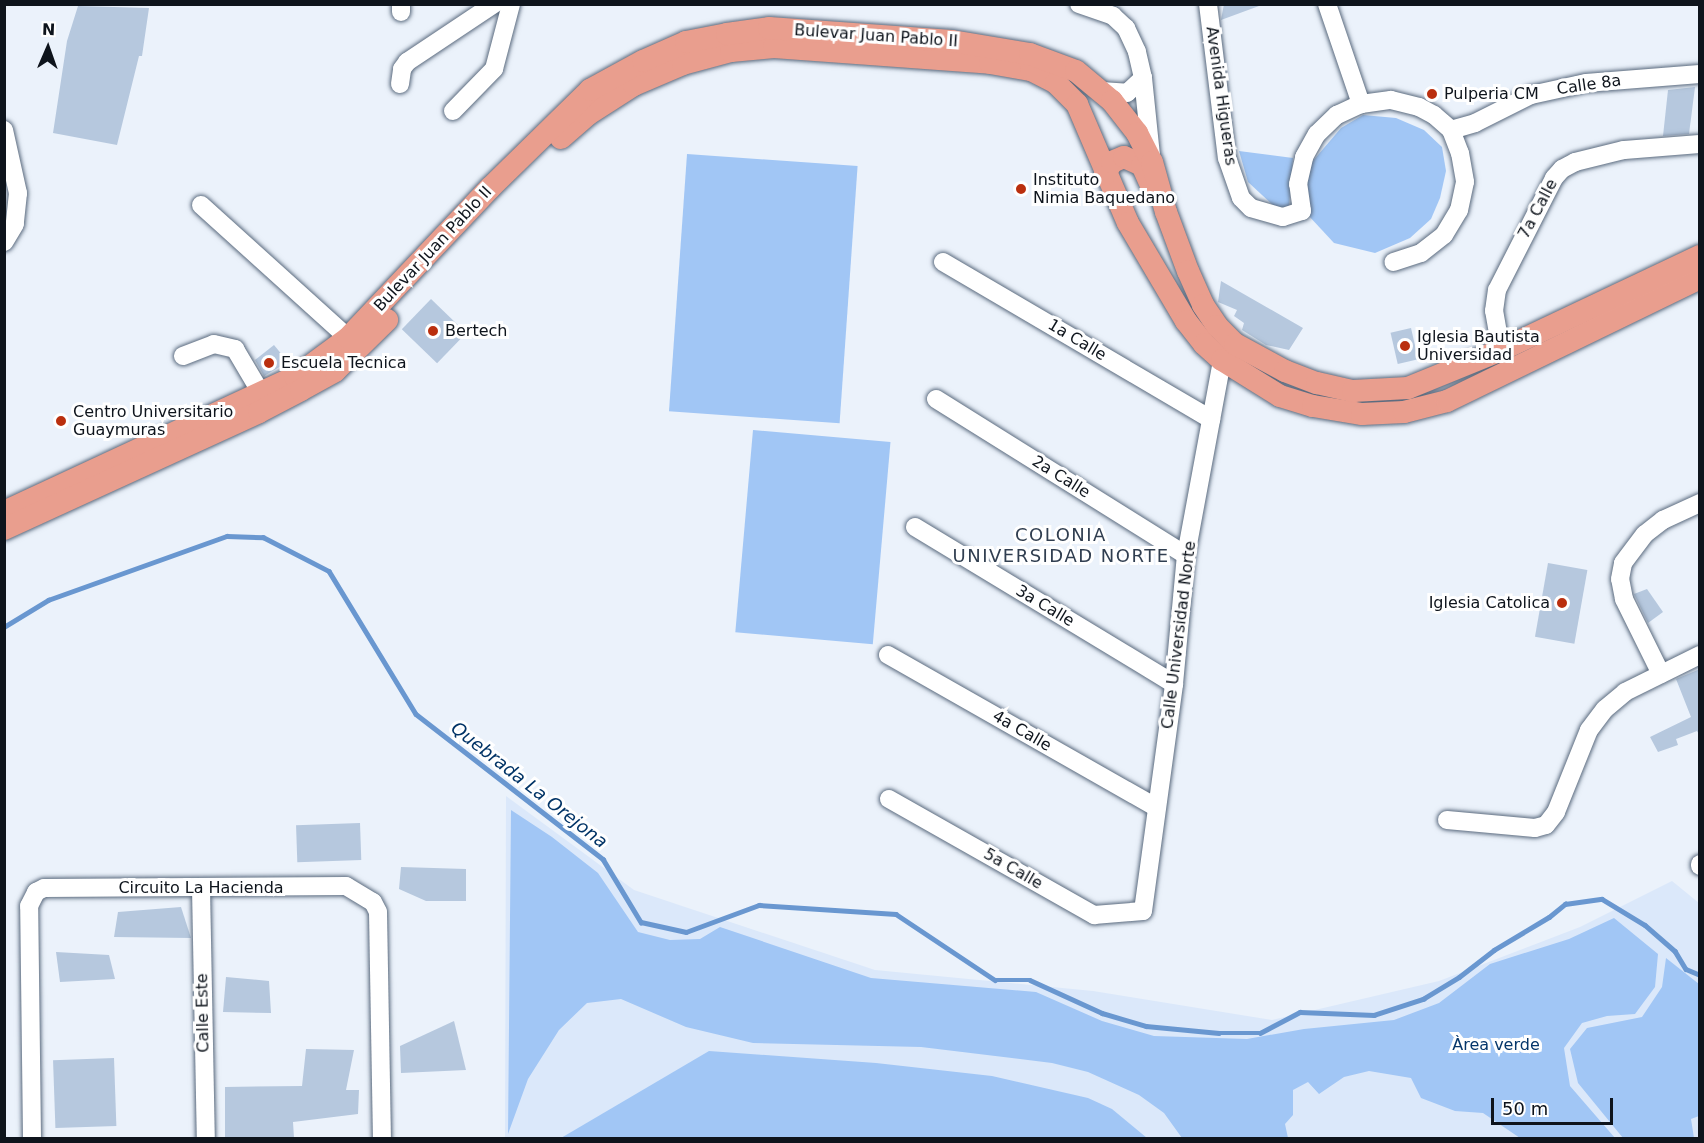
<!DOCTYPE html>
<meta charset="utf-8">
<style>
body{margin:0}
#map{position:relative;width:1704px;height:1143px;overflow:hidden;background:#ebf2fb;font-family:"DejaVu Sans",sans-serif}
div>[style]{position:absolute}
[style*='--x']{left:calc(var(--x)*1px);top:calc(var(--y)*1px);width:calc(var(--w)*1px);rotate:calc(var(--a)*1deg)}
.built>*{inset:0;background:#dbe8fa}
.green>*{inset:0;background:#a1c6f5;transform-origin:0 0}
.stream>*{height:4.5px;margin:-2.25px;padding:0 2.25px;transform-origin:2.25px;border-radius:2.25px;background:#6997d0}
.building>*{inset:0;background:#b6c8de;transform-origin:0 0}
.roads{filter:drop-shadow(0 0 2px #5a6a7e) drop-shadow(0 0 2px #5a6a7e)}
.minor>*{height:18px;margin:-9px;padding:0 9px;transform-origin:9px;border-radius:9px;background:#fff}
.major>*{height:22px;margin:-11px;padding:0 11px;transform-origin:11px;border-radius:11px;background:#e99e8e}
.dots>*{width:16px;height:16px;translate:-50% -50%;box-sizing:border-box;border:3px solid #fff;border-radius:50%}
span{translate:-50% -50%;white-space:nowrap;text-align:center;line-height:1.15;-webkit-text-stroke:6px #fff;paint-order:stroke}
.street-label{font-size:16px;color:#0e141c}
.poi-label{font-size:16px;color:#0e141c}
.left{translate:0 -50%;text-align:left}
.right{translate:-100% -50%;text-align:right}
.park-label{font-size:16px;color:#05366a}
.neighbourhood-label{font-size:18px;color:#303e50;letter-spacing:1.5px}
.water-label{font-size:18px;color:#013366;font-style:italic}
.frame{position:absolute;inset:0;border:6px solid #0e141c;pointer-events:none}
.north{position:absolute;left:18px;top:18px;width:60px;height:60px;-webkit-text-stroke:4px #fff;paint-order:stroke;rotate:2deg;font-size:16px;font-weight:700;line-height:24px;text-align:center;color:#0e141c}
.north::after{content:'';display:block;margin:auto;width:21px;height:27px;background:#0e141c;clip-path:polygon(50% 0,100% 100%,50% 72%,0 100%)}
.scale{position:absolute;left:1491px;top:1098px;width:122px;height:27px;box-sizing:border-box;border:3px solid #0e141c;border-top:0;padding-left:8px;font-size:18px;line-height:21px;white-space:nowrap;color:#0e141c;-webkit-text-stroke:4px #fff;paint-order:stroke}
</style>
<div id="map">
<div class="built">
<i style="clip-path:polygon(506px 796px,634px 890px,875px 970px,1093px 991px,1272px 1020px,1439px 981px,1580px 927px,1672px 881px,1699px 903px,1699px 1138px,505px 1138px)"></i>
</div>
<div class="green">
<i style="clip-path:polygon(1363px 115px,1396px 118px,1424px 130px,1442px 147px,1446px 171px,1440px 198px,1431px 219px,1410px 238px,1375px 253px,1334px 243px,1308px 215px,1305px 193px,1312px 162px,1341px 128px)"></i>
<i style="clip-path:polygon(1239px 151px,1293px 158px,1289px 207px,1276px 208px,1248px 182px)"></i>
<i style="left:687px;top:154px;width:171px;height:258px;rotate:4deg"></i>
<i style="left:753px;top:430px;width:138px;height:203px;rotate:5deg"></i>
<i style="clip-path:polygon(511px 810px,552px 837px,598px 873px,638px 932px,670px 940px,700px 939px,720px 927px,871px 978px,1036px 992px,1102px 1021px,1154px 1036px,1247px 1039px,1304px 1029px,1394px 1020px,1439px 1003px,1490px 964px,1569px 939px,1614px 918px,1658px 954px,1655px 987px,1635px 1014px,1607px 1016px,1582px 1023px,1564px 1048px,1570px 1086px,1615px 1138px,1520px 1138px,1483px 1113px,1455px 1111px,1421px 1098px,1411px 1078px,1369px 1071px,1344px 1077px,1319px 1094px,1308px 1082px,1293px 1090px,1293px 1115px,1285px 1124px,1288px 1138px,1182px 1138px,1164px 1113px,1139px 1095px,1088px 1072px,1052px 1063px,921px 1047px,753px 1043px,686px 1027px,621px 999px,587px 1003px,559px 1030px,528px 1079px,508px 1134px)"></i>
<i style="clip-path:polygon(1666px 958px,1699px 984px,1699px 1116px,1691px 1119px,1694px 1138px,1623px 1138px,1578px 1083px,1570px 1049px,1587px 1028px,1642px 1017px,1662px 987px)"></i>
<i style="clip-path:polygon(709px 1051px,876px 1063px,992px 1076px,1088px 1098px,1112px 1109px,1147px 1138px,561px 1138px)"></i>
</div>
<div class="stream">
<i style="--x:4;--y:627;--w:52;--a:-31.5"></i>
<i style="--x:48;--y:600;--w:190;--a:-19.7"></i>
<i style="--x:227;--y:536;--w:36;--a:2"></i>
<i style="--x:263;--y:537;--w:74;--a:27.3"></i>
<i style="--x:329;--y:571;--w:167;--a:58.7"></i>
<i style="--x:416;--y:714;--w:237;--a:37.8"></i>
<i style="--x:603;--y:859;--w:74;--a:58.9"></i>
<i style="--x:641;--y:922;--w:46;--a:12.5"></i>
<i style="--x:686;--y:932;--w:78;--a:-20.3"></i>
<i style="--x:759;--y:905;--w:137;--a:3.8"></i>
<i style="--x:896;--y:914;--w:119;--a:33.7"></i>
<i style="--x:995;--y:980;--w:35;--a:0"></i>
<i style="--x:1030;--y:980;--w:79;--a:24.6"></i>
<i style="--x:1102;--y:1013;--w:46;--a:16.5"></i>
<i style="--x:1146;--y:1026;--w:73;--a:5.5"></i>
<i style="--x:1219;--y:1033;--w:41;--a:0"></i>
<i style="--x:1260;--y:1033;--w:45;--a:-27.7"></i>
<i style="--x:1300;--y:1012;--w:74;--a:2.3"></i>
<i style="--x:1374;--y:1015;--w:52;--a:-18.1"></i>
<i style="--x:1423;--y:999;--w:42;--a:-31.4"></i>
<i style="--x:1459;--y:977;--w:44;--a:-37.6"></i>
<i style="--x:1494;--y:950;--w:64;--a:-31"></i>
<i style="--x:1549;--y:917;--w:21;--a:-39"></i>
<i style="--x:1565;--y:904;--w:37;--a:-8"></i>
<i style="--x:1602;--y:899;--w:50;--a:31.2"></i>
<i style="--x:1645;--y:925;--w:40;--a:41"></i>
<i style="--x:1675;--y:951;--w:21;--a:59"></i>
<i style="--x:1686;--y:969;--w:15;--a:23"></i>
</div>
<div class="building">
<i style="clip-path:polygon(1224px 4px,1259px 4px,1259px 6px,1221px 20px)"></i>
<i style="clip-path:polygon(78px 6px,149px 8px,142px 56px,139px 56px,117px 145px,53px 133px,67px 41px)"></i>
<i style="clip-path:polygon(1695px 87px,1689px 134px,1663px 136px,1668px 90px)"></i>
<i style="clip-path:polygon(1221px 281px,1303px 328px,1289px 350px,1266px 345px,1242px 330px,1244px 323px,1234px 316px,1237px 310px,1218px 302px)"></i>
<i style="left:431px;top:299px;width:49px;height:42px;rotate:44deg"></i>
<i style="left:1411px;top:328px;width:32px;height:21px;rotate:77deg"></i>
<i style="clip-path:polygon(274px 345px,288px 362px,264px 376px,255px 360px)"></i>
<i style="left:1548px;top:563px;width:40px;height:75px;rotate:10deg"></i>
<i style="clip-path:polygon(1647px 589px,1663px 612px,1648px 623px,1634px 594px)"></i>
<i style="clip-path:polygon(1700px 669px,1700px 736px,1697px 731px,1676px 739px,1678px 745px,1658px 752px,1650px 737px,1691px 717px,1676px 679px)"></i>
<i style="left:360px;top:823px;width:37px;height:64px;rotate:88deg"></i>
<i style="clip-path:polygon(401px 867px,466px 869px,466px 901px,426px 901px,399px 889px)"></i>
<i style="clip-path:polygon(181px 907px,191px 938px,114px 937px,118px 912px)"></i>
<i style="clip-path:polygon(56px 952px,109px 955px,115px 979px,60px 982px)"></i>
<i style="clip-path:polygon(226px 977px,269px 981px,271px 1013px,223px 1012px)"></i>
<i style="clip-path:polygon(454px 1021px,466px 1070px,401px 1073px,400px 1046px)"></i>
<i style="clip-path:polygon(306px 1049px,354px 1050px,346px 1090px,359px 1090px,358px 1114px,293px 1122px,294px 1138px,225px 1138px,225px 1087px,302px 1086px)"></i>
<i style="left:114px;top:1058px;width:68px;height:61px;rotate:88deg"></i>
</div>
<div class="roads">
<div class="minor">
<i style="--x:401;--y:4;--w:8;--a:90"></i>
<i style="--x:1079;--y:4;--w:36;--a:19"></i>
<i style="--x:1113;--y:16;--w:18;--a:43"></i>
<i style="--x:1126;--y:28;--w:26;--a:65"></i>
<i style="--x:1137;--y:52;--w:27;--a:77"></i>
<i style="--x:1143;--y:78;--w:77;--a:84.1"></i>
<i style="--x:1208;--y:4;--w:155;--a:83"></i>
<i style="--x:1227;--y:158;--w:42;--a:70.7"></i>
<i style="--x:1241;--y:198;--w:14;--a:45"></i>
<i style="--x:1251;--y:208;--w:33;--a:16"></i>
<i style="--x:1283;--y:217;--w:20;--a:-18"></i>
<i style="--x:1302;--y:211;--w:27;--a:-98"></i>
<i style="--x:1298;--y:184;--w:28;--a:-77"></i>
<i style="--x:1304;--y:157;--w:26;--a:-61"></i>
<i style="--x:1317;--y:134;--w:28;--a:-44"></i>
<i style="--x:1337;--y:115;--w:26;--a:-25"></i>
<i style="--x:1361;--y:104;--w:30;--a:-8"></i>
<i style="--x:1391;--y:100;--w:29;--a:14"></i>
<i style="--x:1419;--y:107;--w:17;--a:28"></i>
<i style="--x:1434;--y:115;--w:23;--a:41"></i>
<i style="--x:1451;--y:130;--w:25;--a:69"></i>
<i style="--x:1460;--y:153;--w:29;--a:80"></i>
<i style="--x:1465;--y:182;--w:29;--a:102"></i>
<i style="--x:1459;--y:210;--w:29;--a:121"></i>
<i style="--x:1444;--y:235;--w:29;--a:142"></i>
<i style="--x:1421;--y:253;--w:29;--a:162"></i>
<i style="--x:1327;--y:4;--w:106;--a:71.2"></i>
<i style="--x:400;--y:84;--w:15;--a:-82"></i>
<i style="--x:402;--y:69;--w:9;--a:-54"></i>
<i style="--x:407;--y:62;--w:105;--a:-33.7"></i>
<i style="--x:1101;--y:91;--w:26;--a:4"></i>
<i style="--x:1127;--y:93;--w:22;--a:-43"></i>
<i style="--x:453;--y:111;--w:59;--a:-45.7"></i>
<i style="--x:494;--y:69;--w:67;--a:-75.3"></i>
<i style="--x:4;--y:130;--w:65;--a:77.5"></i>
<i style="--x:18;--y:193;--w:31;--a:96"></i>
<i style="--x:15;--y:224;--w:21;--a:121"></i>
<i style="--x:1451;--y:130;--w:25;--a:-16"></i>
<i style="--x:1475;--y:123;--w:63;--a:-26.6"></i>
<i style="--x:1531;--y:95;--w:56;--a:-12.3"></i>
<i style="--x:1586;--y:83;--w:114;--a:-4.5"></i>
<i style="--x:201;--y:205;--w:198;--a:42.1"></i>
<i style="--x:943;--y:262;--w:311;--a:30.4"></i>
<i style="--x:1501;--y:350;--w:40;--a:-100"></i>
<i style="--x:1494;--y:311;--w:21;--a:-82"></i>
<i style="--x:1497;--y:290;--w:126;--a:-63"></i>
<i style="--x:1554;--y:178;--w:12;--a:-48"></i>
<i style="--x:1562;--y:169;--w:15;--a:-28"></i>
<i style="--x:1575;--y:162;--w:50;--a:-13.8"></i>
<i style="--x:1624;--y:150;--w:76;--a:-4.5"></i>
<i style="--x:183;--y:356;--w:33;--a:-21"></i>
<i style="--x:214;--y:344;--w:22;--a:13"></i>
<i style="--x:235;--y:349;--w:51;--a:59.4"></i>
<i style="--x:936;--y:399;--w:295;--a:32"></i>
<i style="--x:915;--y:527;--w:303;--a:31.2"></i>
<i style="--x:888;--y:655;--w:309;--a:29.6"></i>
<i style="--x:1661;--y:674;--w:84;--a:-116.3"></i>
<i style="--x:1624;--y:599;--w:20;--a:-101"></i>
<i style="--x:1620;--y:579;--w:16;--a:-79"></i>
<i style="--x:1623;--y:563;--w:36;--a:-53"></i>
<i style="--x:1645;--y:534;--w:23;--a:-38"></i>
<i style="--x:1663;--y:520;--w:41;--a:-24.7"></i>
<i style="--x:889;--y:799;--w:236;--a:29.5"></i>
<i style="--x:1094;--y:915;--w:49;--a:-4.7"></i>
<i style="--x:1143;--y:911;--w:229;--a:-82.2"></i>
<i style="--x:1174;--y:684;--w:130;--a:-84.7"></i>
<i style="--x:1186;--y:555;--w:198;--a:-79.5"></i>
<i style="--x:1447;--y:820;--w:88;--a:5.2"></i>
<i style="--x:1535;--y:828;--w:11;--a:-15"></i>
<i style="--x:1546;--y:825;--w:16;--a:-52"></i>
<i style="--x:1556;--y:812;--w:88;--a:-68.1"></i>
<i style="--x:1589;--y:730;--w:26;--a:-53"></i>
<i style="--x:1605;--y:709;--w:26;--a:-40"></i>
<i style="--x:1625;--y:692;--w:84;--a:-26.3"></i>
<i style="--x:1700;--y:864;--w:2;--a:90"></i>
<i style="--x:201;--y:888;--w:250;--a:88.9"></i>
<i style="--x:32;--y:1138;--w:232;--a:-90.7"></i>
<i style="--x:29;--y:906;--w:16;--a:-63"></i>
<i style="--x:36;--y:892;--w:9;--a:-27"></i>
<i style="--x:44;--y:888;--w:302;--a:-0.4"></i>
<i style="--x:346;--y:886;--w:31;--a:31"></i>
<i style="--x:373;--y:902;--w:11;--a:63"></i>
<i style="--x:378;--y:912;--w:226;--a:89"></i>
</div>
<div class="major">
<i style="--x:561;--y:138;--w:35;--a:-41"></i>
<i style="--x:587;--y:115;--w:56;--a:-32.6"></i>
<i style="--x:634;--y:85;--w:53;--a:-23.2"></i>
<i style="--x:683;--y:64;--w:50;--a:-15.2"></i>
<i style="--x:731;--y:51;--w:43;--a:-5.3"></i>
<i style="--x:774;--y:47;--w:217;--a:4.2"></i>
<i style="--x:990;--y:63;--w:42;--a:9.7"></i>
<i style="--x:1031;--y:70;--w:28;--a:27"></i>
<i style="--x:1056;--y:83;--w:30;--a:45"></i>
<i style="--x:1077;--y:104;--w:129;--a:66.8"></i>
<i style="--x:1128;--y:223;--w:114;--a:59.4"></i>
<i style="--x:1186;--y:321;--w:29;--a:52"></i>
<i style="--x:1204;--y:344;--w:24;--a:42"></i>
<i style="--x:1222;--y:360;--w:68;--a:31.8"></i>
<i style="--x:1280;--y:396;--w:34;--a:17"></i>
<i style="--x:1313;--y:406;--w:50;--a:9.3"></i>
<i style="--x:1362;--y:414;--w:42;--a:-2.7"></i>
<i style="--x:1404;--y:412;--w:44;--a:-14.3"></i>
<i style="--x:1447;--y:401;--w:281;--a:-25.9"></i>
<i style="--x:1105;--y:174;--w:14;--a:-60"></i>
<i style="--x:1112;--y:162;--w:13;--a:-23"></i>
<i style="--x:1124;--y:157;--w:20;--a:24"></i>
<i style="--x:1142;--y:165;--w:20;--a:66"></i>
<i style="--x:4;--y:512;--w:321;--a:-24.9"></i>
<i style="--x:295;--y:377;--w:66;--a:-36.3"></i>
<i style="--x:348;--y:338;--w:207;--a:-46.6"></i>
<i style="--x:490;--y:188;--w:140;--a:-44.4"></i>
<i style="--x:590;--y:90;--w:60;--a:-28.7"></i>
<i style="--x:643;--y:61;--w:47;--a:-23.8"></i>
<i style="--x:686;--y:42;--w:42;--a:-11"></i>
<i style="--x:727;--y:34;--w:42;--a:-8.1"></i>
<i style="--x:769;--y:28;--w:183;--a:4.1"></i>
<i style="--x:952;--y:41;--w:79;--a:9.5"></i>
<i style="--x:1030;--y:54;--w:49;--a:20.3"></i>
<i style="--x:1076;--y:71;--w:47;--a:39.8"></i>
<i style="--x:1112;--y:101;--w:41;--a:52"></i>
<i style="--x:1137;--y:133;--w:33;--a:63"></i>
<i style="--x:1152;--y:162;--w:52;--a:74.4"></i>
<i style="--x:1166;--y:212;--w:63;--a:69.6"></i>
<i style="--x:1188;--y:271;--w:37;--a:66"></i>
<i style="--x:1203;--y:305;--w:25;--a:56"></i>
<i style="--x:1217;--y:326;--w:25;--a:45"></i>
<i style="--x:1235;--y:344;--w:57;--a:28.4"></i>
<i style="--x:1285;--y:371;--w:34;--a:21"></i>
<i style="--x:1317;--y:383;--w:37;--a:13"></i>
<i style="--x:1353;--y:391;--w:55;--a:-3.1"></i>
<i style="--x:1408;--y:388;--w:100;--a:-22.2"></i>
<i style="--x:1501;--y:350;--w:220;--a:-25.3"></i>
<i style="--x:4;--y:529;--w:281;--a:-24.6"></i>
<i style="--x:259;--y:412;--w:47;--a:-27.6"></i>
<i style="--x:301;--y:390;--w:39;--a:-29"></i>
<i style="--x:335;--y:371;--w:73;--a:-44.4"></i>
</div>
</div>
<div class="dots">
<i style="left:1432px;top:94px;background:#ba2f0e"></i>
<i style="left:1021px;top:189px;background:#ba2f0e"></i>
<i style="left:433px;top:331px;background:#ba2f0e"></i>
<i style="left:1405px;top:346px;background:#ba2f0e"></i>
<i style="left:269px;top:363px;background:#ba2f0e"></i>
<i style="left:61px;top:421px;background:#ba2f0e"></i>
<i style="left:1562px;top:603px;background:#ba2f0e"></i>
</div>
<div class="street-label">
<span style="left:876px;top:36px;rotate:4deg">Bulevar Juan Pablo II</span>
<span style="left:1589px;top:85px;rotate:-8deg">Calle 8a</span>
<span style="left:1221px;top:96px;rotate:82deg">Avenida Higueras</span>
<span style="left:1538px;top:209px;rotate:-62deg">7a Calle</span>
<span style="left:433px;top:249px;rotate:-47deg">Bulevar Juan Pablo II</span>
<span style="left:1077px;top:340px;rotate:31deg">1a Calle</span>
<span style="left:1061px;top:477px;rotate:32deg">2a Calle</span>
<span style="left:1045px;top:606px;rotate:31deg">3a Calle</span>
<span style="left:1179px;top:635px;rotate:-83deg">Calle Universidad Norte</span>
<span style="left:1022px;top:731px;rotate:30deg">4a Calle</span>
<span style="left:1013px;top:869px;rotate:30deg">5a Calle</span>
<span style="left:201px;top:888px">Circuito La Hacienda</span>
<span style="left:203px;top:1013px;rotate:-91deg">Calle Este</span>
</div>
<div class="poi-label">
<span class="left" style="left:1444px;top:94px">Pulperia CM</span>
<span class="left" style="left:1033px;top:189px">Instituto<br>Nimia Baquedano</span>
<span class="left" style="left:445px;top:331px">Bertech</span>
<span class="left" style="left:1417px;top:346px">Iglesia Bautista<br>Universidad</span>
<span class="left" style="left:281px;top:363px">Escuela Tecnica</span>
<span class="left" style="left:73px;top:421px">Centro Universitario<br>Guaymuras</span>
<span class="right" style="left:1550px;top:603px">Iglesia Catolica</span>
</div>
<div class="park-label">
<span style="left:1496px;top:1045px">Àrea verde</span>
</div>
<div class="neighbourhood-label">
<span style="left:1061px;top:546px">COLONIA<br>UNIVERSIDAD NORTE</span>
</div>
<div class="water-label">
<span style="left:529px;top:785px;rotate:38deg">Quebrada La Orejona</span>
</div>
<div class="frame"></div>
<div class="north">N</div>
<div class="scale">50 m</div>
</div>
